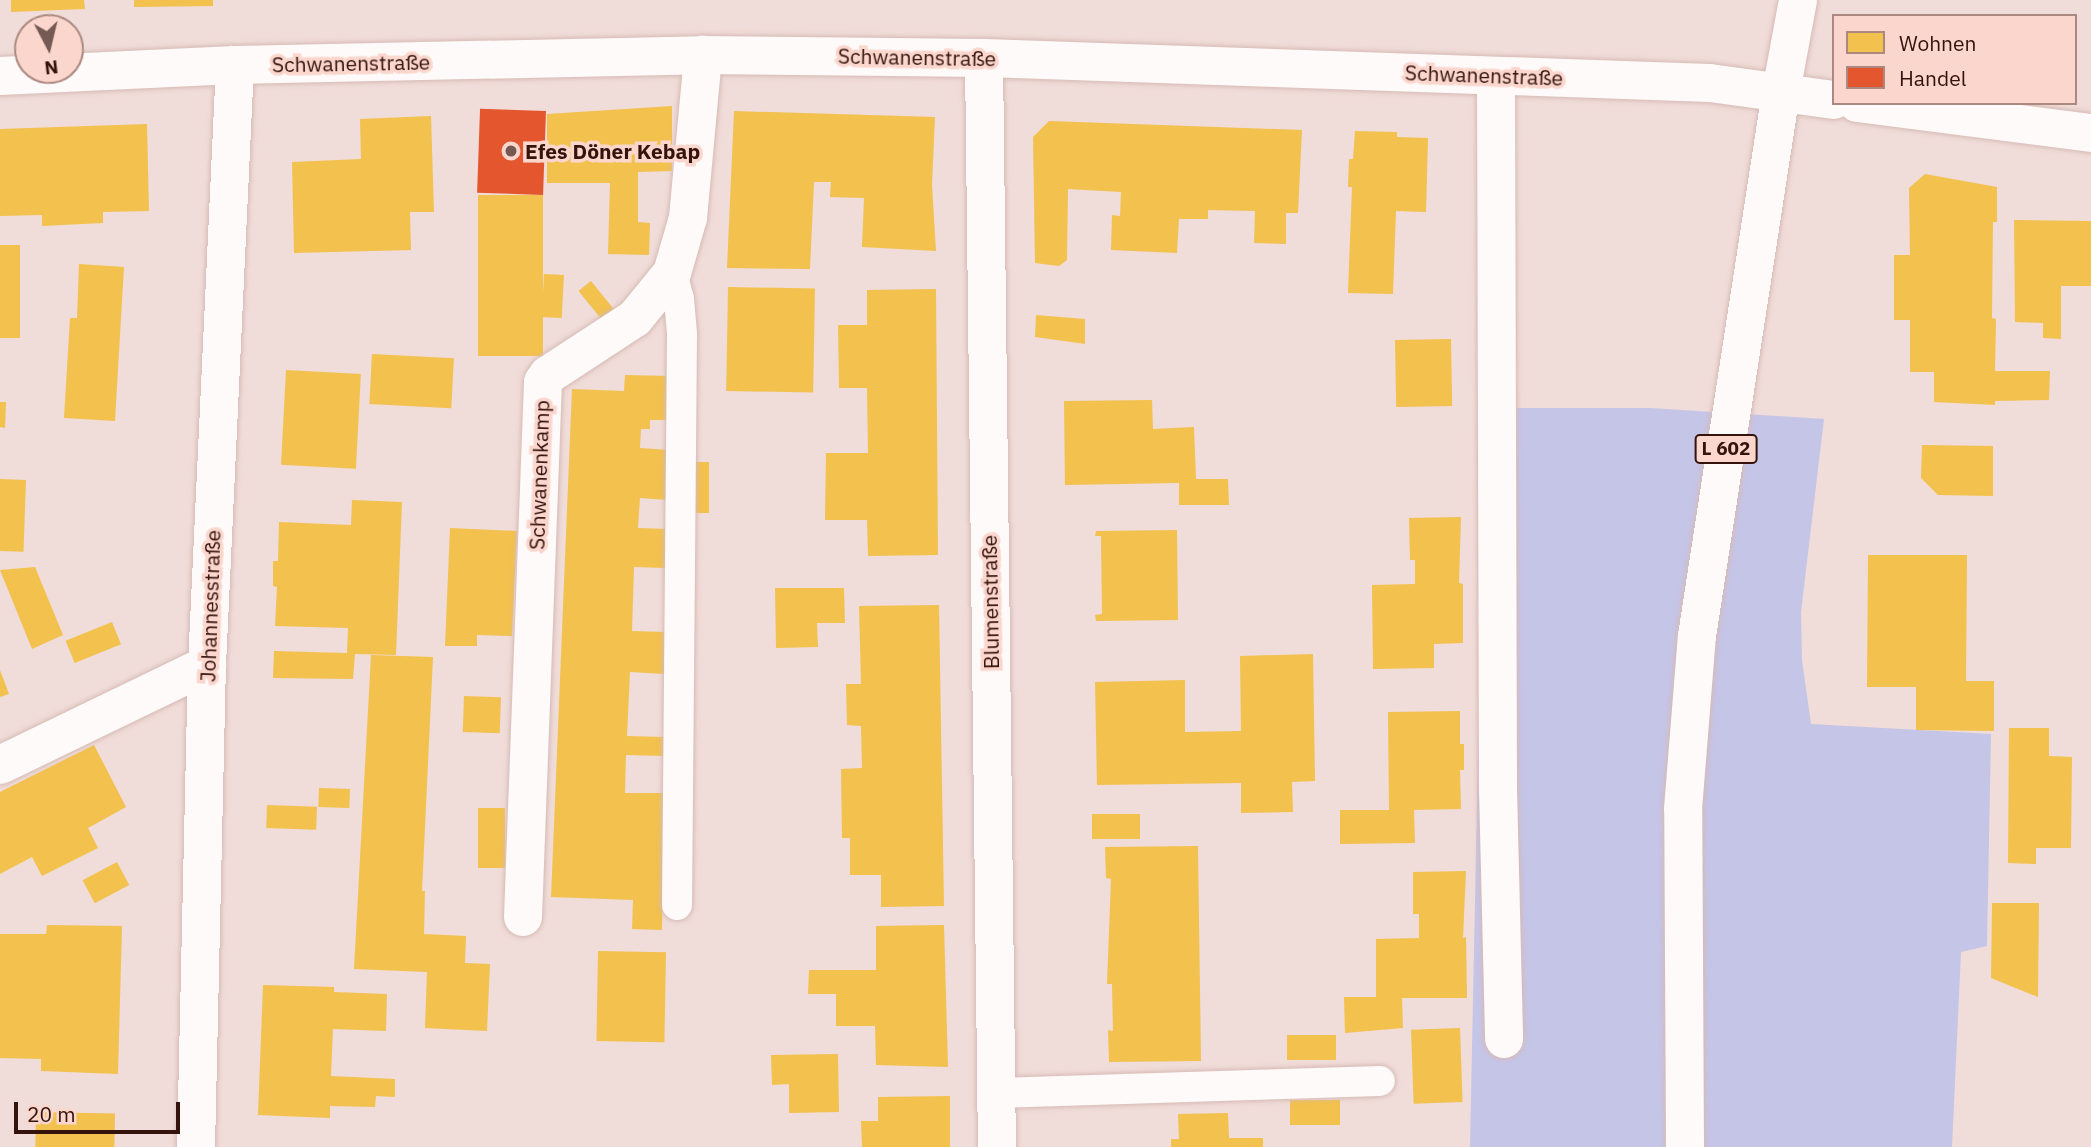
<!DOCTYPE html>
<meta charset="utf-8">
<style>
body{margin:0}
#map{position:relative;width:2091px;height:1147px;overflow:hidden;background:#f0dcd8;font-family:"IBM Plex Sans",sans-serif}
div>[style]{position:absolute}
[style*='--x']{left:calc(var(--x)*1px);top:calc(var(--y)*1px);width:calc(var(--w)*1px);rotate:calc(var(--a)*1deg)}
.green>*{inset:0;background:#c5c5e7}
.homes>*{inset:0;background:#f2c14e;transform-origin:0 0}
.shops>*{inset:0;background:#e4572e;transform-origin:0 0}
.roads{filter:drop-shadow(0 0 2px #d6bab5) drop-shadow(0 0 2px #d6bab5)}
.service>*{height:30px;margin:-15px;padding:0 15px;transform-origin:15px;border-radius:15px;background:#fdfaf9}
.minor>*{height:38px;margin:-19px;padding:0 19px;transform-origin:19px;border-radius:19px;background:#fdfaf9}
.tertiary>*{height:38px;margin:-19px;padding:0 19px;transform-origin:19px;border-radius:19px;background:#fdfaf9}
.primary>*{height:38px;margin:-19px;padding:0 19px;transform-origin:19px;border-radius:19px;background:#fdfaf9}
.dots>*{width:19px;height:19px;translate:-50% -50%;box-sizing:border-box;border:4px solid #fbd6cd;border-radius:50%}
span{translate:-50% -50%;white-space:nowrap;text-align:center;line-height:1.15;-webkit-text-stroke:7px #fbd6cd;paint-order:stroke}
.shield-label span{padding:2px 5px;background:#fbd6cd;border:2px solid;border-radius:5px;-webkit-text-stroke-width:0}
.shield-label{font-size:19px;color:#33130c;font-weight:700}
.street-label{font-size:21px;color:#33130c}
.poi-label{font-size:21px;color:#33130c;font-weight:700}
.left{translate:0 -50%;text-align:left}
.legend{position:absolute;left:1832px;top:14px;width:245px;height:91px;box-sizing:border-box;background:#fbd6cd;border:2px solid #ab8880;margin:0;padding:9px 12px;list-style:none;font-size:21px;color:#33130c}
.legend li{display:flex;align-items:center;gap:14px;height:35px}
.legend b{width:35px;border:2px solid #ab8880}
.north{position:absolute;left:14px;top:14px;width:70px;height:70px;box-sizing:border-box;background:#fbd6cd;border:2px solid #ab8880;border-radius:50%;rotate:173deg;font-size:19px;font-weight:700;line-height:28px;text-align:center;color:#33130c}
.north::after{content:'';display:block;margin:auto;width:24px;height:32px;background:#755953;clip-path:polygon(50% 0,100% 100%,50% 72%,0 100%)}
.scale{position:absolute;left:14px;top:1102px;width:166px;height:32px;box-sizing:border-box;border:4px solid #33130c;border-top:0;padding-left:9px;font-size:21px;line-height:24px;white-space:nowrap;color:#33130c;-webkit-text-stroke:5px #fbd6cd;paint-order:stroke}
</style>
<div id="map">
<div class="green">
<i style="clip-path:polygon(1485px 408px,1650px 408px,1824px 419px,1801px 612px,1802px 660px,1811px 724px,1991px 734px,1987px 946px,1961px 952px,1952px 1147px,1470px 1147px)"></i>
</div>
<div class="homes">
<i style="clip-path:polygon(11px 0,84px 0,85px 9px,11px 12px)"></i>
<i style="clip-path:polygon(134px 0,213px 0,213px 6px,134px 7px)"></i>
<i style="clip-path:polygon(672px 106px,672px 171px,638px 172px,638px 222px,650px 223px,649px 255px,608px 254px,610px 183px,547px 183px,547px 114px)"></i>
<i style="clip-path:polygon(734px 111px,935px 117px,932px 185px,936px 251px,862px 247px,864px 198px,830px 197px,831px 182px,814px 182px,810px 269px,727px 268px)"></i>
<i style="clip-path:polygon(431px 116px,434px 212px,410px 212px,411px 250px,294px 253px,292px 162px,361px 159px,360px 119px)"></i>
<i style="clip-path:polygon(1049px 121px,1302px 130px,1298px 213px,1286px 213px,1286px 244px,1254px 243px,1255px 211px,1208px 210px,1208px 219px,1179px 219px,1177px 253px,1111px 250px,1112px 215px,1120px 216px,1121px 192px,1068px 189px,1067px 260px,1059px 266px,1035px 263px,1033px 137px)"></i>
<i style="clip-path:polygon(147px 124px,149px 211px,103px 212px,103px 223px,42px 226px,42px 215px,0 216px,0 129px)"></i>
<i style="clip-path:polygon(1355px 131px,1397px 132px,1397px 137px,1428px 138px,1426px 212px,1396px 211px,1393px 294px,1348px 293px,1352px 187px,1348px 187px,1349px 159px,1353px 159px)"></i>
<i style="clip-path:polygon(1925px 174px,1997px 187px,1997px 222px,1993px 222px,1992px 318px,1996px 319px,1995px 371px,2050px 371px,2049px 400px,1995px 401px,1995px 405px,1934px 402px,1934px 372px,1910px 372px,1910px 320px,1894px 320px,1894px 255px,1910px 255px,1909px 188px)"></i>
<i style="left:478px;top:195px;width:65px;height:161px"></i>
<i style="clip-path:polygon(2014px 220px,2091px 221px,2091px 286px,2061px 286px,2061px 339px,2043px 338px,2043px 323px,2015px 322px)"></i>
<i style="left:0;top:245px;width:20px;height:93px"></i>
<i style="clip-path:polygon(79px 264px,124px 267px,115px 421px,64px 418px,70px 318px,77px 318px)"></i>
<i style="left:544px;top:274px;width:20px;height:43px;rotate:3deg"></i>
<i style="left:591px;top:281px;width:36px;height:16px;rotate:51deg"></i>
<i style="left:728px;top:287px;width:87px;height:104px;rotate:1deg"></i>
<i style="clip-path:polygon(936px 289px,938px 555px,868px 556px,867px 520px,825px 520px,826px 453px,868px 453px,867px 388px,839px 388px,838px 325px,867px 325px,867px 290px)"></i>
<i style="clip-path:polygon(1036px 315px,1085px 319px,1085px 344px,1035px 337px)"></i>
<i style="left:1451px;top:339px;width:67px;height:56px;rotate:89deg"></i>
<i style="left:372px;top:354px;width:82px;height:50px;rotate:3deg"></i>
<i style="left:286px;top:370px;width:75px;height:95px;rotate:3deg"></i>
<i style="clip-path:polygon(625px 375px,670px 376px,669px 420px,650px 420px,650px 429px,641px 429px,640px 448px,670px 450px,668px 500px,640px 498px,638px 528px,668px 529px,666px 568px,634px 567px,632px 631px,665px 632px,664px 674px,630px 672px,627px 736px,665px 737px,664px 756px,626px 755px,625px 793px,664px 793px,662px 930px,632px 929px,633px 900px,551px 897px,572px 389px,624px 391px)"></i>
<i style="clip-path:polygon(1152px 400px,1153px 429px,1194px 427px,1196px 479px,1228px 479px,1229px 505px,1179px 505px,1179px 483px,1065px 485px,1064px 401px)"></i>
<i style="clip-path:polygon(0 402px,6px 402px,5px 428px,0 427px)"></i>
<i style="clip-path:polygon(1922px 445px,1993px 446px,1993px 496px,1938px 495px,1921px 478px)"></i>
<i style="left:691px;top:462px;width:18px;height:51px"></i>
<i style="left:0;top:479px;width:26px;height:72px;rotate:2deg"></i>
<i style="clip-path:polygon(352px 500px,402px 502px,396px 655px,355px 654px,353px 679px,273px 678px,274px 651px,347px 653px,348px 628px,275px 626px,277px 587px,273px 586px,273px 561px,278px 561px,279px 522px,351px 525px)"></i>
<i style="clip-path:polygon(1461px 517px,1459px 583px,1463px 584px,1463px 643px,1434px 644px,1434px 668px,1373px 669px,1372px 585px,1415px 584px,1415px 560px,1410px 560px,1409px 518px)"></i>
<i style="clip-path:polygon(450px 528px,517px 531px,512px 636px,477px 635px,477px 646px,445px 646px)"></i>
<i style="clip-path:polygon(1177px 530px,1178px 620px,1096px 621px,1095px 615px,1102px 614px,1101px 536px,1095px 536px,1096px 531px)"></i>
<i style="clip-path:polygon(1868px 555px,1967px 555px,1966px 681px,1994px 681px,1994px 731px,1916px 730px,1916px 687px,1867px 687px)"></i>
<i style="clip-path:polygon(35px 567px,63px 635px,32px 649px,0 570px)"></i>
<i style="clip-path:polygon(775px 588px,844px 588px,845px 623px,817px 623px,818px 647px,776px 648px)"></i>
<i style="clip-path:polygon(939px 605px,944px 906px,881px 907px,881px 875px,850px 875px,850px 838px,842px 838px,841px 769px,862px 768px,861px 726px,847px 725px,846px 684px,861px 684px,859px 606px)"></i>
<i style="left:112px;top:622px;width:24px;height:50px;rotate:68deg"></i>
<i style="clip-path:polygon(1313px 654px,1315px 781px,1292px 782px,1293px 812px,1241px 813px,1241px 783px,1097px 785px,1095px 682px,1185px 680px,1185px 732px,1241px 731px,1240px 656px)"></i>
<i style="clip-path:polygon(371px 655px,433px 657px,422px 891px,425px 891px,424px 934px,466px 936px,465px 963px,490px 964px,487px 1031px,425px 1028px,427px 972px,354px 969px)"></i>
<i style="clip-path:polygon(0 670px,9px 694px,0 697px)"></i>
<i style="left:464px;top:696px;width:37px;height:36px;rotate:2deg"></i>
<i style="clip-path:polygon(1460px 711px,1460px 744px,1464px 744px,1464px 770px,1460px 770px,1461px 809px,1414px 810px,1415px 843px,1340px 844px,1340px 810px,1389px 810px,1388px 712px)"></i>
<i style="clip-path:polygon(2009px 728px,2049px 728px,2049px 756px,2072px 757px,2071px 848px,2036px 848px,2036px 864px,2008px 863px)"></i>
<i style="clip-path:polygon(94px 745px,126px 807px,88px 828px,98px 848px,42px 876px,32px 857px,0 874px,0 792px)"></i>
<i style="left:319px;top:788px;width:31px;height:19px;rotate:2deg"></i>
<i style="left:267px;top:805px;width:50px;height:23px;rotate:2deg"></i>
<i style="left:478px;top:808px;width:27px;height:60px"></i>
<i style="left:1092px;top:814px;width:48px;height:25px"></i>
<i style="clip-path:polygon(1198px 846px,1201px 1061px,1109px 1062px,1108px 1030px,1113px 1031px,1112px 984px,1107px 984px,1111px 879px,1106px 878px,1105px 847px)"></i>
<i style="left:117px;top:862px;width:26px;height:39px;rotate:62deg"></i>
<i style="clip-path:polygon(1466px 871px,1463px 938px,1466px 937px,1467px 998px,1402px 998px,1403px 1028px,1345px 1033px,1344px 997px,1376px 997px,1376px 939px,1419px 938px,1419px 914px,1413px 914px,1413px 872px)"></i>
<i style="clip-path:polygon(1992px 903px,2039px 903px,2038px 997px,1991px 978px)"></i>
<i style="clip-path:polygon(47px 925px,122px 926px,118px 1074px,41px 1071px,41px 1059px,0 1058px,0 934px,46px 934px)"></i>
<i style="clip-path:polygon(944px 925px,948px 1067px,876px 1065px,875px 1026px,836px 1026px,836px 994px,808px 994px,809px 970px,876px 970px,876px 926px)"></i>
<i style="left:598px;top:951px;width:68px;height:90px;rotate:1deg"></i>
<i style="clip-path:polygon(263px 985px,334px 987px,334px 992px,387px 994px,386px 1031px,333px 1029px,331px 1076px,395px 1079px,395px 1097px,376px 1096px,375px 1107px,330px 1106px,330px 1118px,258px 1115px)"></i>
<i style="left:1460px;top:1028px;width:74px;height:49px;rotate:88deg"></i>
<i style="left:1287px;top:1035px;width:49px;height:25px"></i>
<i style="clip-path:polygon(838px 1054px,839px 1112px,789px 1113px,789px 1084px,772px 1085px,771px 1055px)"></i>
<i style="clip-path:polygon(950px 1096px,950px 1147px,862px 1147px,861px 1121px,878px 1121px,878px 1097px)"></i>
<i style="left:1290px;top:1100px;width:50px;height:25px"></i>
<i style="left:36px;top:1112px;width:79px;height:35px;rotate:1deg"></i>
<i style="clip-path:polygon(1228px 1113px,1229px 1138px,1263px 1138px,1263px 1147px,1171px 1147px,1171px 1139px,1179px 1139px,1178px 1114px)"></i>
</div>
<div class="shops">
<i style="left:546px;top:111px;width:84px;height:66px;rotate:92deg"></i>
</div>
<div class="roads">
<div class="service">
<i style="--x:672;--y:273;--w:27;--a:75"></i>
<i style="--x:679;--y:299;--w:36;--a:85"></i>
<i style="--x:682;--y:335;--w:570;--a:90.5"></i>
<i style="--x:996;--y:1093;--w:384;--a:-1.8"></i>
</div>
<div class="minor">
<i style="--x:984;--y:58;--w:1089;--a:89.32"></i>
<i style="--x:1496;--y:76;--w:713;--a:89.84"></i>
<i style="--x:1498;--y:789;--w:250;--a:88.6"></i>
<i style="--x:0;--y:765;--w:230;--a:-25.8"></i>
<i style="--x:523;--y:917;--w:535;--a:-87.86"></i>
<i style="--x:543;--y:382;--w:9;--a:-54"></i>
<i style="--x:548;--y:375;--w:104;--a:-33.2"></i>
<i style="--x:635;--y:318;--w:58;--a:-50.6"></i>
<i style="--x:672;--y:273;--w:57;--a:-73.8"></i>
<i style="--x:688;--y:218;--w:164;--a:-84.7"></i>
<i style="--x:196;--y:1147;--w:482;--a:-88.7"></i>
<i style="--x:207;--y:665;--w:601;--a:-87.33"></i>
</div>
<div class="tertiary">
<i style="--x:0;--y:76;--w:235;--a:-2.7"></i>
<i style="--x:235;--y:65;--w:468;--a:-1.2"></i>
<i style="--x:703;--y:55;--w:281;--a:0.6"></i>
<i style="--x:984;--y:58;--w:726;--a:1.97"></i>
<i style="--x:1710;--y:83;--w:125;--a:7.8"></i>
<i style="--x:1857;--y:103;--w:236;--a:7.3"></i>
</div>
<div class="primary">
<i style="--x:1685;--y:1147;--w:338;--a:-90.3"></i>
<i style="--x:1683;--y:809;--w:174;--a:-85.4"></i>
<i style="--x:1697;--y:636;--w:550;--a:-81.22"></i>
<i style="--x:1781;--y:92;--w:94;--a:-79.5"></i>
</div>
</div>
<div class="dots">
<i style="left:511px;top:151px;background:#755953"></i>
</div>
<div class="shield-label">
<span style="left:1726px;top:449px">L 602</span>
</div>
<div class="street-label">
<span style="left:917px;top:57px;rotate:1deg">Schwanenstraße</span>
<span style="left:351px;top:63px;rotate:-1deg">Schwanenstraße</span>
<span style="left:1484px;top:75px;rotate:2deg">Schwanenstraße</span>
<span style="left:539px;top:475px;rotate:-88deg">Schwanenkamp</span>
<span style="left:990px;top:602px;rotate:-91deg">Blumenstraße</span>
<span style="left:210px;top:606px;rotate:-88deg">Johannesstraße</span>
</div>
<div class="poi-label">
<span class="left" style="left:525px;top:151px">Efes Döner Kebap</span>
</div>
<ul class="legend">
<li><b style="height:19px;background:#f2c14e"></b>Wohnen</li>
<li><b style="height:19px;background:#e4572e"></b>Handel</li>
</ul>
<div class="north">N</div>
<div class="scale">20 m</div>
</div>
